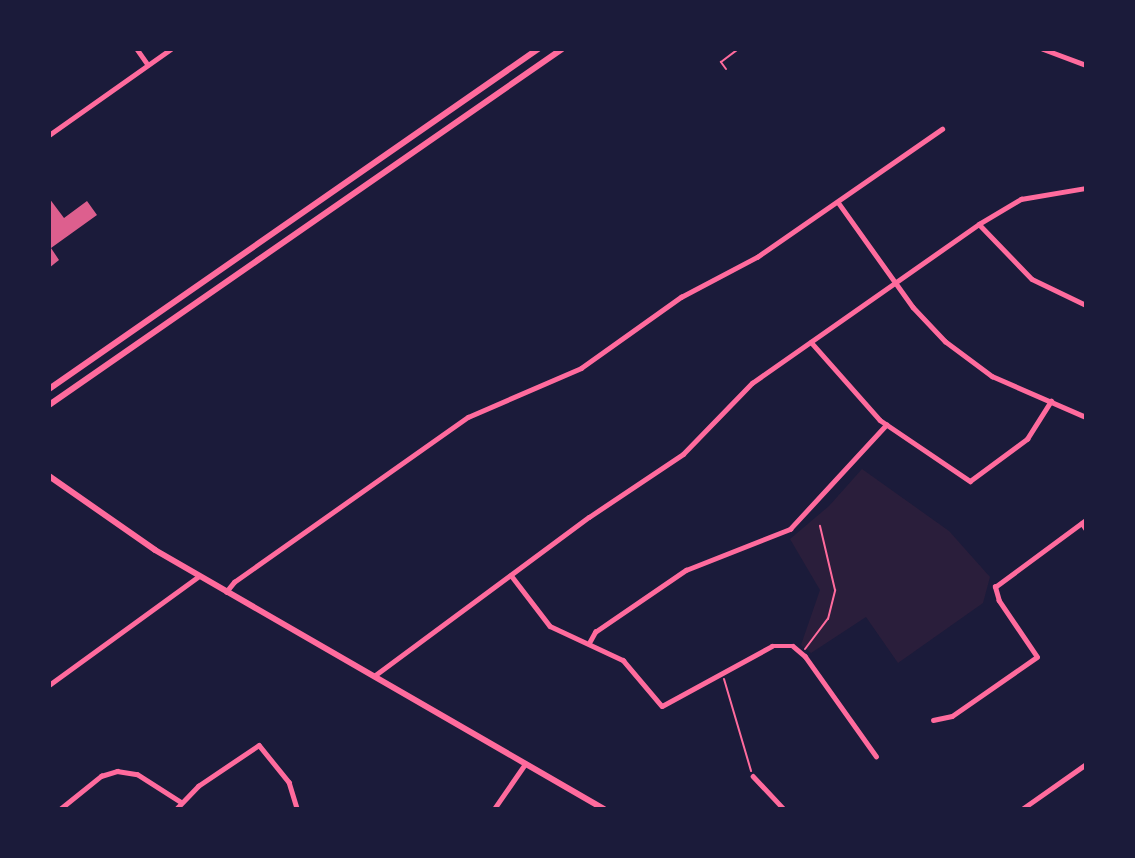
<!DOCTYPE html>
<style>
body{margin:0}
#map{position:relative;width:1135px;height:858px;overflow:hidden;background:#1b1b3a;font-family:"PT Sans",sans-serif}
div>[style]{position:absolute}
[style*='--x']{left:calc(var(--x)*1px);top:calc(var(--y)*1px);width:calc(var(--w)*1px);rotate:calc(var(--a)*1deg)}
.green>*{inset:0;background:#2a1e3b}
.building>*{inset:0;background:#dd5f8e}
.path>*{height:2px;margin:-1px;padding:0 1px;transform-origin:1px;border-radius:1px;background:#ff6b9d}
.minor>*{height:4.5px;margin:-2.25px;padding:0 2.25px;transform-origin:2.25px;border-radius:2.25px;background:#ff6b9d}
.tertiary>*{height:5px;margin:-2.5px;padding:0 2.5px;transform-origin:2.5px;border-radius:2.5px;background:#ff6b9d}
.secondary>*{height:6px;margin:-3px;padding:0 3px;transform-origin:3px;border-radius:3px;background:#ff6b9d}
span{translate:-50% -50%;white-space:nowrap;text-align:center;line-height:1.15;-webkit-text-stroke:5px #1b1b3a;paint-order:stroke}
.frame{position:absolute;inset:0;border:51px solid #1b1b3a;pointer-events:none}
</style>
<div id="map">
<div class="green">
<i style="clip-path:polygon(862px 469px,949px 531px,990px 577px,983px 603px,898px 663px,866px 617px,811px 653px,801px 645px,820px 590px,790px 539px,829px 506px)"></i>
</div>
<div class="building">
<i style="clip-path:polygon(49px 198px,64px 218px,87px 201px,97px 215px,51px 248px,59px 260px,49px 268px)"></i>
</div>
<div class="path">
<i style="--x:726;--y:69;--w:9;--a:-126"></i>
<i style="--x:721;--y:62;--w:21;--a:-37"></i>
<i style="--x:805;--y:649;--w:38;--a:-53"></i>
<i style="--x:828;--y:619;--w:30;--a:-76"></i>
<i style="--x:835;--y:590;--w:66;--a:-103.2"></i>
<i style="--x:724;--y:679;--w:96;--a:73.6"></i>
</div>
<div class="minor">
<i style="--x:137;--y:49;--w:19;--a:55"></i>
<i style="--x:49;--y:135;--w:149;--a:-35.2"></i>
<i style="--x:838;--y:202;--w:129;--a:54.5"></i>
<i style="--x:913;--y:307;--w:47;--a:46.7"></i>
<i style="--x:945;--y:341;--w:59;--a:36.7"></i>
<i style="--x:992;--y:376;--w:103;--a:23.6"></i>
<i style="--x:979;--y:224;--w:76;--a:46.1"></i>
<i style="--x:1032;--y:279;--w:60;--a:25.7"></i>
<i style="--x:811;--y:342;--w:104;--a:48.5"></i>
<i style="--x:880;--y:420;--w:109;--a:34.1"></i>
<i style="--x:970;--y:481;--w:71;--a:-36.4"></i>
<i style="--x:1027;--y:439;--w:45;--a:-57.7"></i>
<i style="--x:1082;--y:523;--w:7;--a:56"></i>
<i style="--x:511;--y:575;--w:64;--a:52.6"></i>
<i style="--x:550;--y:626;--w:81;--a:25"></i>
<i style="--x:623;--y:660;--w:60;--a:49.7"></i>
<i style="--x:662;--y:706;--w:125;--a:-28.6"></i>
<i style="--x:772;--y:646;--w:21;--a:0"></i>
<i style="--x:793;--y:646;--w:16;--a:40"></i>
<i style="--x:805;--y:656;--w:123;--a:54.6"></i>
<i style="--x:226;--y:592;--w:13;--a:-51"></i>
<i style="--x:234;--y:582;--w:286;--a:-35.2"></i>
<i style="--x:468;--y:417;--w:123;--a:-23.4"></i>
<i style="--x:581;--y:368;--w:123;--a:-35.4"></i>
<i style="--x:681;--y:297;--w:86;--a:-27.8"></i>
<i style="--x:757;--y:257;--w:225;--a:-34.7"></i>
<i style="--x:589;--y:643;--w:13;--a:-61"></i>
<i style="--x:595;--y:632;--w:110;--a:-34.3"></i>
<i style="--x:686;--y:570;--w:112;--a:-21.5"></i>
<i style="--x:790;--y:529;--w:142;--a:-47.3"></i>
<i style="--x:374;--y:676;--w:267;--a:-36.5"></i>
<i style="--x:589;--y:517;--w:113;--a:-33.8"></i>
<i style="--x:683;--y:454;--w:99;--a:-45.8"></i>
<i style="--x:752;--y:383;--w:277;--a:-35"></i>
<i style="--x:979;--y:224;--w:49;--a:-30.8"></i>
<i style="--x:1021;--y:199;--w:66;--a:-9.6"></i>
<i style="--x:49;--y:685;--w:185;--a:-36"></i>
<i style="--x:933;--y:720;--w:19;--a:-12"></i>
<i style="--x:952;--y:716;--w:103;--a:-34.8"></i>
<i style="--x:1037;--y:657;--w:68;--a:-124.2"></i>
<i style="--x:999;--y:601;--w:15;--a:-106"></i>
<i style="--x:995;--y:587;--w:113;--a:-36.4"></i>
<i style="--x:753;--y:776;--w:45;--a:46.8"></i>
<i style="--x:60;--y:809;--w:53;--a:-38.8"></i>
<i style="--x:101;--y:776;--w:17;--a:-17"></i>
<i style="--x:117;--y:771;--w:20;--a:9"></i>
<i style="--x:137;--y:774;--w:52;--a:32.5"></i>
<i style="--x:176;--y:809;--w:32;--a:-46"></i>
<i style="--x:198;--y:786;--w:73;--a:-33.9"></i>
<i style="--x:259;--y:745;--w:48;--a:51"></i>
<i style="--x:289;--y:782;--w:28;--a:73"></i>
<i style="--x:494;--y:809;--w:55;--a:-55.4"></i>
</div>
<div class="tertiary">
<i style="--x:1043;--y:49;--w:46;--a:20.4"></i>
<i style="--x:1022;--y:809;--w:78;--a:-35.1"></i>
</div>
<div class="secondary">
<i style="--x:49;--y:389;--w:596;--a:-34.81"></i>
<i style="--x:49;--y:405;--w:624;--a:-34.76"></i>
<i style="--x:49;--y:476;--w:129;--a:34.9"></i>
<i style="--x:155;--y:550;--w:518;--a:29.98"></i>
</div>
<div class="frame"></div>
</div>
